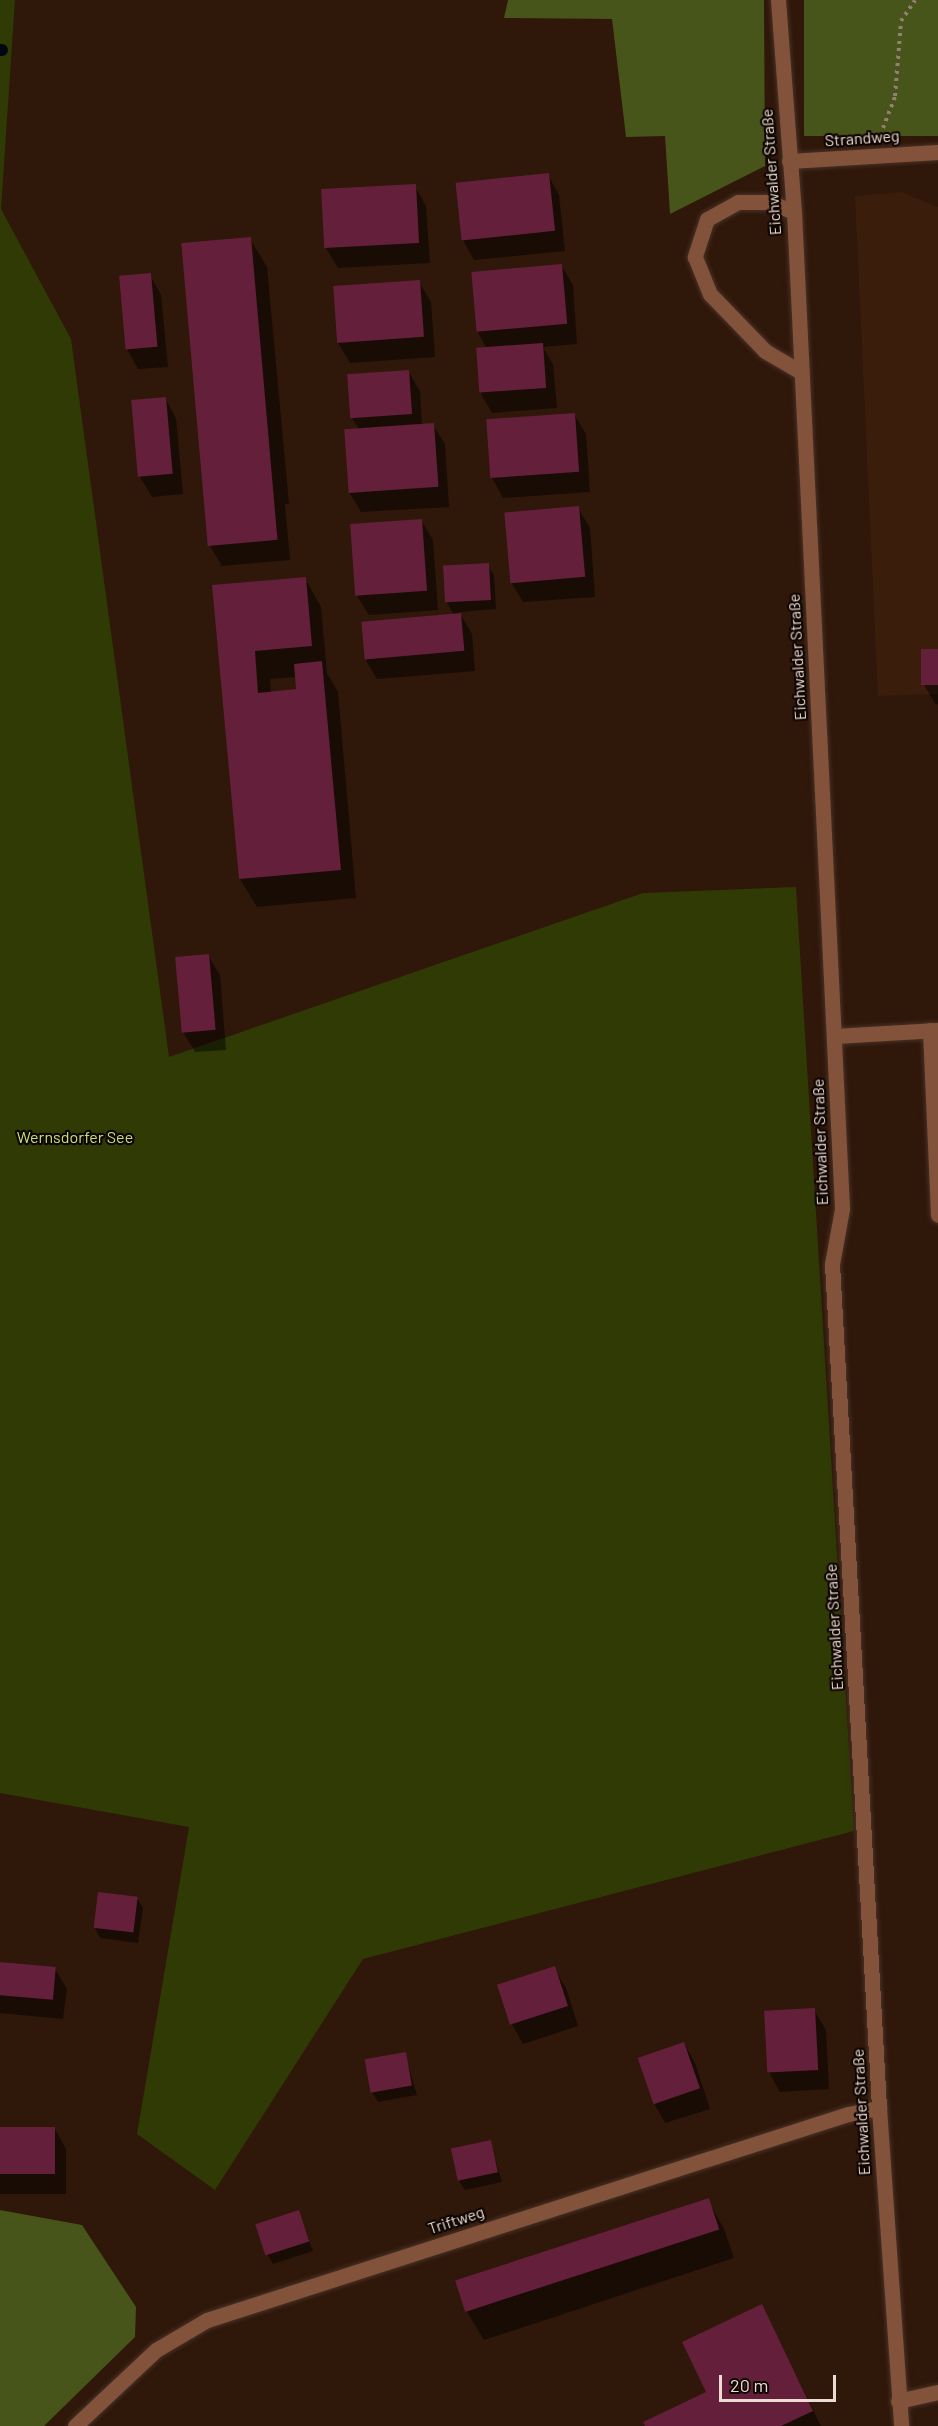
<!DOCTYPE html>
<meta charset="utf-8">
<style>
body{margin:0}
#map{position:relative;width:938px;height:2426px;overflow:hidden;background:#2f170a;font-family:Barlow,sans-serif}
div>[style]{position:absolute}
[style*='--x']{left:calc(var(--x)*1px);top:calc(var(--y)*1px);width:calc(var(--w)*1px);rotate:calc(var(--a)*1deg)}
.built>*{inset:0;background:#3b1d0c}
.green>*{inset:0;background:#2f3a04}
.forest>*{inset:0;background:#47541a;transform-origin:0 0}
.shadow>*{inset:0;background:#0007}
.stream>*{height:12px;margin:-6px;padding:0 6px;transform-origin:6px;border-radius:6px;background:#000713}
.building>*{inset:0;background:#641f3b;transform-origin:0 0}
.path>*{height:4px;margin-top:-2px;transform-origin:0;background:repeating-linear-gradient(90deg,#937f74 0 3px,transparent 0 7.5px)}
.roads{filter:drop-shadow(0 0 2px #493226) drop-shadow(0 0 2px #493226)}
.lane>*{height:15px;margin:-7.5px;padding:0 7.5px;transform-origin:7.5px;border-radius:7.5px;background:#82533a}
.street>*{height:15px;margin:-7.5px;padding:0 7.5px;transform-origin:7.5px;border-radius:7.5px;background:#82533a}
span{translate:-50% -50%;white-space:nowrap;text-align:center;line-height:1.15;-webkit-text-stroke:4.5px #0f0602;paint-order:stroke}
.street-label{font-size:16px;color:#ecdbd2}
.park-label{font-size:16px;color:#c6e179}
.scale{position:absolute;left:719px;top:2375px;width:117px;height:27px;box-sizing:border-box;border:3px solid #ecdbd2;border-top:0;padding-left:8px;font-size:18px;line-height:21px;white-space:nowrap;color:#ecdbd2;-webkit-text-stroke:4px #0f0602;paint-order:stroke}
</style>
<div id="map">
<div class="built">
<i style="clip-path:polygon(901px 192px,938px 207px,938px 694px,878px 696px,855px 196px)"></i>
</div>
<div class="green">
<i style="clip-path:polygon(0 0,15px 0,1px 209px,71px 339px,169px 1057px,643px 893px,796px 887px,854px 1831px,363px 1959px,215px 2190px,137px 2134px,189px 1827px,0 1793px)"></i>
</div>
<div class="forest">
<i style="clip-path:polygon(508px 0,764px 0,765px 166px,670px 214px,665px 136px,626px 137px,612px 19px,504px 18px)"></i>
<i style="left:804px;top:0;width:134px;height:136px"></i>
<i style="clip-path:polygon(0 2210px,82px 2225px,136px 2307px,135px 2337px,44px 2426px,0 2426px)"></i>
</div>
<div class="shadow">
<i style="clip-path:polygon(548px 175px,559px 195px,565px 251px,474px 260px,463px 240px)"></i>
<i style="clip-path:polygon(415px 186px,426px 206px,430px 263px,338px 268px,326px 248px)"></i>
<i style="clip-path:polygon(250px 239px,267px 267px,289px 504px,285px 504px,290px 560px,222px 566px,210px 546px)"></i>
<i style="clip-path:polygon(561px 265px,573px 285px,577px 344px,543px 347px,553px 364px,557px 408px,492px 413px,481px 394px,487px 349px,477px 331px)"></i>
<i style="clip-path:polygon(150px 275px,161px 295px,168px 367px,138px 369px,127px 349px)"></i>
<i style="clip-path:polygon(419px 282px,431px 302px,435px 357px,350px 363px,338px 343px)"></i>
<i style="clip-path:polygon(408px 371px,420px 391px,422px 425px,433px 425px,445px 444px,449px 507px,361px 512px,349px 492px,359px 429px,352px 418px)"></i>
<i style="clip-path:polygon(165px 398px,176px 418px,183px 494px,152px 497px,140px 477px)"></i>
<i style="clip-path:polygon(574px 414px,586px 434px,590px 492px,503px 498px,492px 478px,487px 420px)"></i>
<i style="clip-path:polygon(578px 508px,590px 528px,595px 597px,523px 602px,511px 582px)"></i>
<i style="clip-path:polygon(421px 520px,433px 540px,438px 610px,369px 615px,357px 596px)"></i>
<i style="clip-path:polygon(488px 565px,494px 575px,496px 609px,459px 612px,472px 634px,475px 671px,377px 679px,365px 659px,454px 615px,447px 603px)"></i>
<i style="clip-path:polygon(evenodd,305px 578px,321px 607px,327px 673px,338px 692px,356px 898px,257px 907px,240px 879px,213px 586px,305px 578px,297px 677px,298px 690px,271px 693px,270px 679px,297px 677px)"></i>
<i style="clip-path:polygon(938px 650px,938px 704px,936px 705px,924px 685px)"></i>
<i style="clip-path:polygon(208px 955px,220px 975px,226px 1050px,195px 1052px,183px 1032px)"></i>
<i style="clip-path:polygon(137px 1898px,143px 1908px,138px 1943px,100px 1938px,95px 1928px)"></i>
<i style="clip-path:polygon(0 1963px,55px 1969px,67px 1989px,63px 2019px,0 2013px)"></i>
<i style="clip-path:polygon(554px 1968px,566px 1988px,578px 2026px,523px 2044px,512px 2024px)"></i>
<i style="clip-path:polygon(814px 2010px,826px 2030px,829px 2089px,780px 2092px,769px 2072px)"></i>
<i style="clip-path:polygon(684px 2043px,695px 2063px,710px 2109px,665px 2123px,654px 2103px)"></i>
<i style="clip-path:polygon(405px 2054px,417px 2095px,378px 2102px,372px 2092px)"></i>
<i style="clip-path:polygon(0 2128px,55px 2129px,66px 2149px,66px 2194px,0 2194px)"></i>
<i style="clip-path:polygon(490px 2142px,502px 2182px,465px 2190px,459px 2181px)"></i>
<i style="clip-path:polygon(708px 2200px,724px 2229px,734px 2258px,484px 2340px,467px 2312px,458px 2283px)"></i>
<i style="clip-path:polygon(298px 2212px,313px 2251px,273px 2264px,267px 2254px)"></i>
<i style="clip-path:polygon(762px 2306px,821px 2426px,646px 2426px,708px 2393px)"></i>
</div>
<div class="stream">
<i style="--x:0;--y:50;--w:2;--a:0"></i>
</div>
<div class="building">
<i style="left:549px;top:173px;width:58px;height:94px;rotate:84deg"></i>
<i style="left:416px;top:184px;width:59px;height:95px;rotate:87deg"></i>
<i style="left:251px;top:237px;width:304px;height:70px;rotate:85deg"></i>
<i style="left:562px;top:264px;width:60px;height:91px;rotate:85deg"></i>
<i style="left:151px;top:273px;width:74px;height:32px;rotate:85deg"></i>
<i style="left:420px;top:280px;width:57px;height:87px;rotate:86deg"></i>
<i style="left:543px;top:343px;width:45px;height:67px;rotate:86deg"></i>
<i style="left:409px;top:370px;width:44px;height:62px;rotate:86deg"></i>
<i style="left:166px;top:397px;width:77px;height:35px;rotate:85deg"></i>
<i style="left:575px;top:413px;width:59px;height:89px;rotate:86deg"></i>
<i style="left:434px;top:423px;width:64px;height:90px;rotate:86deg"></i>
<i style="left:579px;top:506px;width:71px;height:75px;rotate:85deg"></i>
<i style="left:422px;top:519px;width:72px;height:72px;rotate:86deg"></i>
<i style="left:489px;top:563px;width:37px;height:46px;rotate:87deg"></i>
<i style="clip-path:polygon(306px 577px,312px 646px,255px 651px,258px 693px,296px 689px,294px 664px,322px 661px,341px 870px,239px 879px,212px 585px)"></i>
<i style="left:461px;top:613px;width:38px;height:100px;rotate:85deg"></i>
<i style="left:921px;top:649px;width:17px;height:36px"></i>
<i style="left:209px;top:954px;width:76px;height:34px;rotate:85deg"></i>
<i style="left:98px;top:1892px;width:40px;height:36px;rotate:7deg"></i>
<i style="left:0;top:1962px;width:56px;height:33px;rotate:5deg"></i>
<i style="left:555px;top:1966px;width:42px;height:61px;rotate:72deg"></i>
<i style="left:815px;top:2008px;width:62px;height:51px;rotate:87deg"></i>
<i style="left:684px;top:2042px;width:49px;height:49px;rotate:71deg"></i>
<i style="left:406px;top:2052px;width:34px;height:42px;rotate:80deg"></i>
<i style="left:0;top:2127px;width:55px;height:47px"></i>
<i style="left:491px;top:2140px;width:33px;height:41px;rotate:78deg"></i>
<i style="left:709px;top:2198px;width:33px;height:267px;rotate:72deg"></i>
<i style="left:299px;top:2210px;width:33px;height:46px;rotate:72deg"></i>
<i style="clip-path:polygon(762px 2304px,813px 2411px,781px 2426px,645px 2426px,643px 2422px,706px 2392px,682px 2342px)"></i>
</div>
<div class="path">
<i style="--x:883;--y:128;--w:34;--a:-69"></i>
<i style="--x:895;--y:96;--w:75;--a:-85.4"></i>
<i style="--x:901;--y:21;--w:25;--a:-56"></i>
</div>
<div class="roads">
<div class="lane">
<i style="--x:789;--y:161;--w:149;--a:-3.5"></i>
<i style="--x:794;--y:212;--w:27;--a:-158"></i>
<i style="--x:769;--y:202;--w:31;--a:180"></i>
<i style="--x:738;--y:202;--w:35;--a:151"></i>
<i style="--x:707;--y:219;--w:40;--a:108"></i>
<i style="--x:695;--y:257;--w:40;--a:68"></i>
<i style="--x:710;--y:294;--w:79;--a:46"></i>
<i style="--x:765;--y:351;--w:42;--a:30.3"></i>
<i style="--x:930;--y:1030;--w:185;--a:87.5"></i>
<i style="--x:834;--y:1036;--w:104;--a:-3.3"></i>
</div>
<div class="street">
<i style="--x:778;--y:0;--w:213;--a:85.7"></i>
<i style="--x:794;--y:212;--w:998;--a:87.24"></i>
<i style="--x:842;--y:1209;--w:56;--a:100.3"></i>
<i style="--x:832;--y:1264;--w:845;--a:86.81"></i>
<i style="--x:879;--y:2108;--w:319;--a:86"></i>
<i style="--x:898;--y:2401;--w:41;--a:-12.7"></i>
<i style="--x:75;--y:2426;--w:111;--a:-43.2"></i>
<i style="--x:156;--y:2350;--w:59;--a:-30.5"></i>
<i style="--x:207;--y:2320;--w:673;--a:-17.82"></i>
<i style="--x:848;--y:2114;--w:32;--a:-11"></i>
</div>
</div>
<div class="street-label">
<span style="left:862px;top:138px;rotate:-4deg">Strandweg</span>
<span style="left:771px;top:172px;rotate:-94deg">Eichwalder Straße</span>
<span style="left:797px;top:657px;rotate:-93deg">Eichwalder Straße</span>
<span style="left:820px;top:1142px;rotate:-92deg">Eichwalder Straße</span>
<span style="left:834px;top:1627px;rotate:-93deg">Eichwalder Straße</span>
<span style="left:861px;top:2112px;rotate:-93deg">Eichwalder Straße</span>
<span style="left:456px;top:2220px;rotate:-18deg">Triftweg</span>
</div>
<div class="park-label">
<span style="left:75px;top:1137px">Wernsdorfer See</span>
</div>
<div class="scale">20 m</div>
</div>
